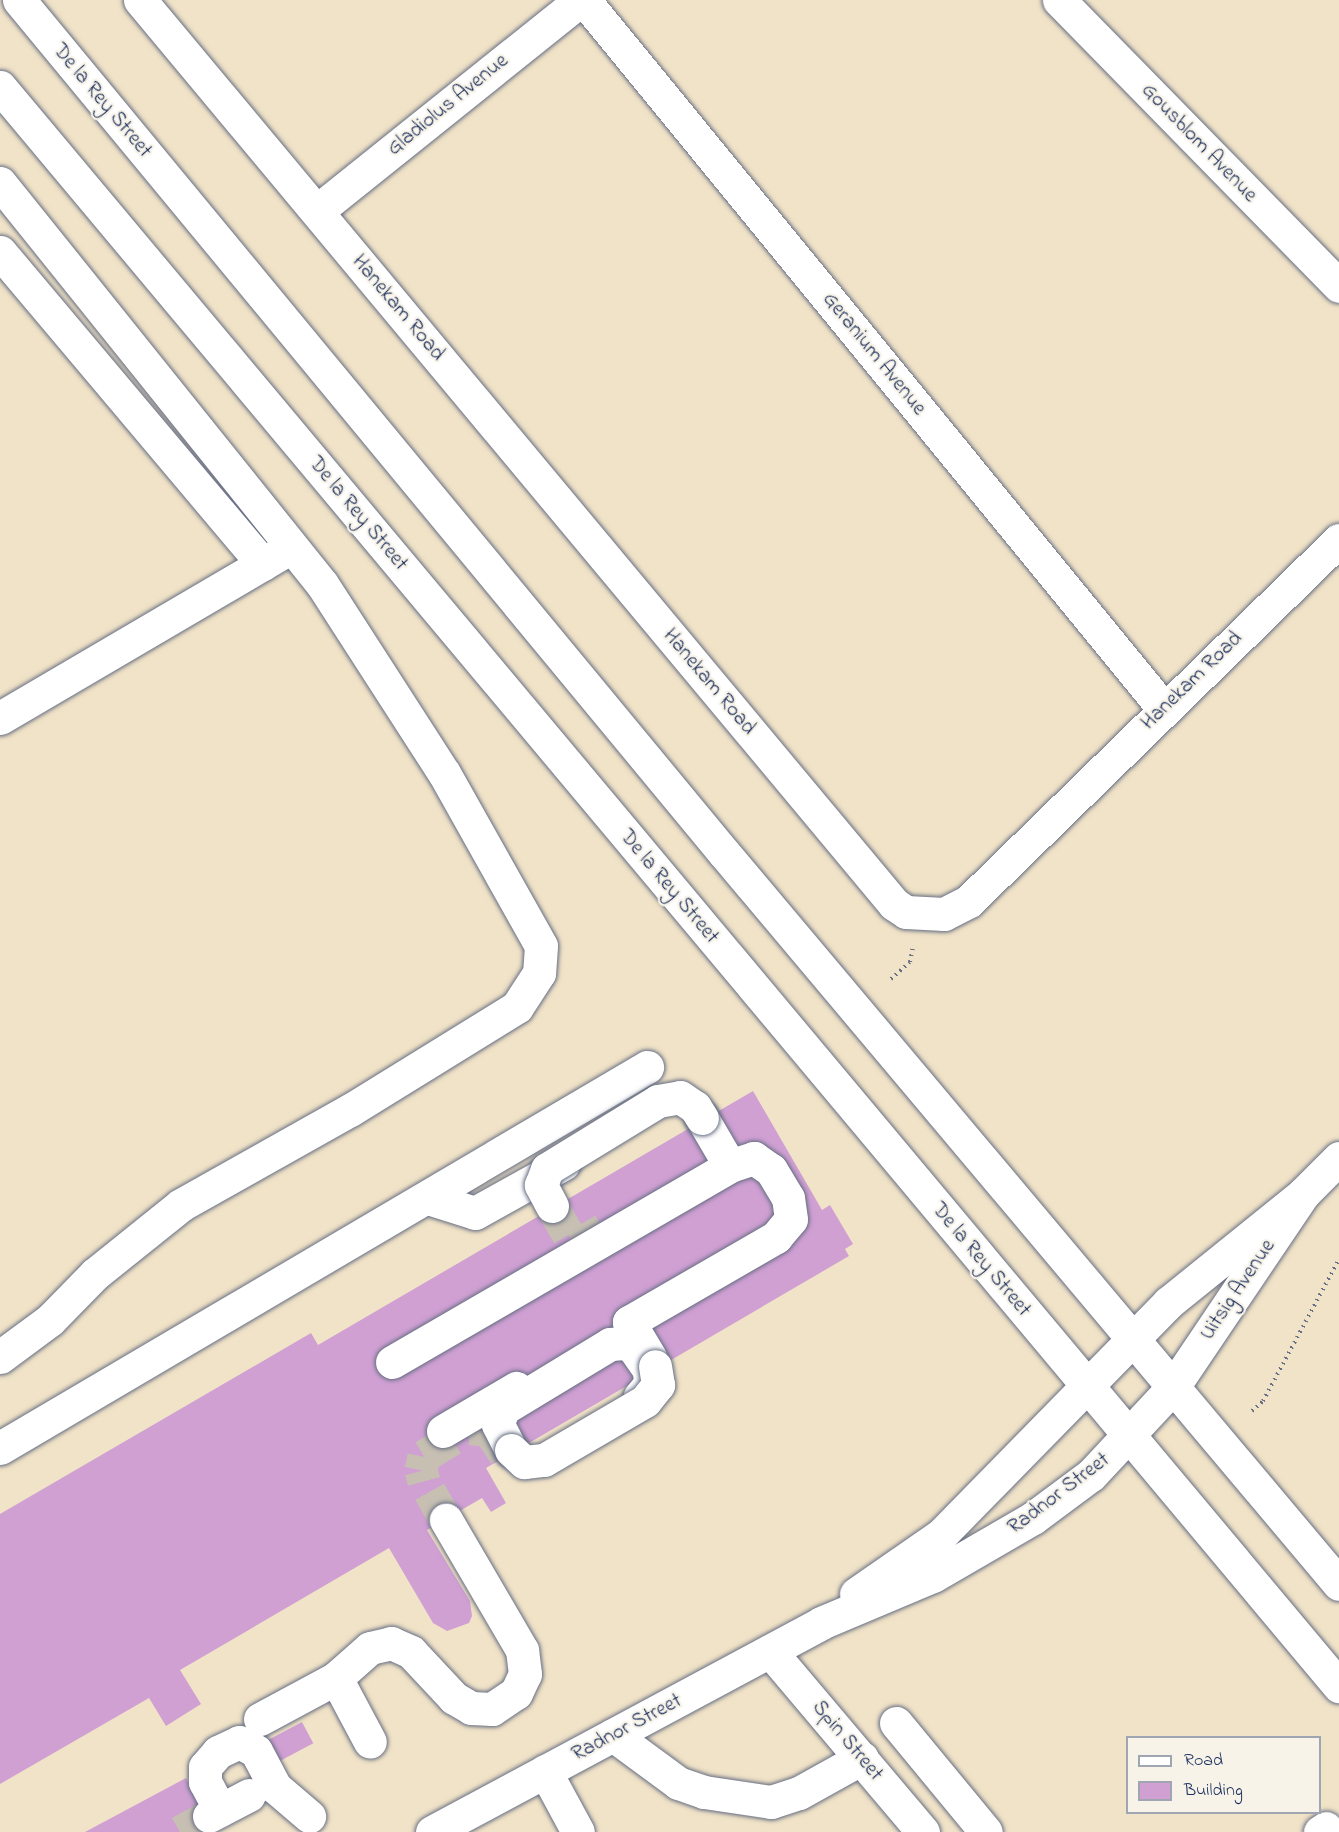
<!DOCTYPE html>
<style>
body{margin:0}
#map{position:relative;width:1339px;height:1832px;overflow:hidden;background:#f1e3c7;font-family:"Indie Flower",sans-serif}
div>[style]{position:absolute}
[style*='--x']{left:calc(var(--x)*1px);top:calc(var(--y)*1px);width:calc(var(--w)*1px);rotate:calc(var(--a)*1deg)}
.building>*{inset:0;background:#d0a0d3;transform-origin:0 0}
.minor-tunnel>*{height:33px;margin-top:-16.5px;transform-origin:0;background:repeating-linear-gradient(90deg,#c6bfb2 0 33px,transparent 0 49px)}
.path>*{height:4px;margin-top:-2px;transform-origin:0;background:repeating-linear-gradient(90deg,#666e83 0 1.5px,transparent 0 6px)}
.roads{filter:drop-shadow(0 0 2px #666e83) drop-shadow(0 0 2px #666e83)}
.minor>*{height:33px;margin:-16.5px;padding:0 16.5px;transform-origin:16.5px;border-radius:16.5px;background:#fff}
.major>*{height:33px;margin:-16.5px;padding:0 16.5px;transform-origin:16.5px;border-radius:16.5px;background:#fff}
.bridges{filter:drop-shadow(0 0 2px #666e83) drop-shadow(0 0 2px #666e83)}
.minor-bridge>*{height:33px;margin:-16.5px;padding:0 16.5px;transform-origin:16.5px;border-radius:16.5px;background:#fff}
span{translate:-50% -50%;white-space:nowrap;text-align:center;line-height:1.15;-webkit-text-stroke:4.5px #f7f3e8;paint-order:stroke}
.street-label{font-size:21px;color:#1b2f5e}
.legend{position:absolute;left:1126px;top:1736px;width:195px;height:78px;box-sizing:border-box;background:#f7f3e8;border:2px solid #9fa5b1;margin:0;padding:8px 10px;list-style:none;font-size:18px;color:#1b2f5e}
.legend li{display:flex;align-items:center;gap:12px;height:30px}
.legend b{width:30px;border:2px solid #9fa5b1}
</style>
<div id="map">
<div class="building">
<i style="clip-path:polygon(753px 1091px,822px 1210px,830px 1205px,853px 1244px,845px 1249px,849px 1256px,486px 1468px,506px 1503px,491px 1512px,482px 1498px,427px 1530px,470px 1601px,472px 1616px,469px 1623px,447px 1631px,433px 1623px,389px 1548px,180px 1670px,201px 1704px,166px 1726px,149px 1698px,0 1784px,0 1514px,311px 1333px,318px 1345px)"></i>
<i style="left:302px;top:1722px;width:24px;height:71px;rotate:62deg"></i>
<i style="clip-path:polygon(186px 1778px,214px 1832px,85px 1832px)"></i>
</div>
<div class="minor-tunnel">
<i style="--x:552;--y:1206;--w:46;--a:60.1"></i>
<i style="--x:575;--y:1246;--w:36;--a:-30"></i>
<i style="--x:446;--y:1520;--w:45;--a:-119.4"></i>
<i style="--x:424;--y:1481;--w:11;--a:-105"></i>
<i style="--x:421;--y:1470;--w:14;--a:-78"></i>
<i style="--x:424;--y:1456;--w:54;--a:-31.3"></i>
<i style="--x:470;--y:1428;--w:19;--a:6"></i>
<i style="--x:489;--y:1430;--w:29;--a:56"></i>
<i style="--x:180;--y:1832;--w:33;--a:-29"></i>
</div>
<div class="path">
<i style="--x:891;--y:979;--w:25;--a:-42"></i>
<i style="--x:910;--y:962;--w:16;--a:-79"></i>
<i style="--x:1252;--y:1411;--w:15;--a:-42"></i>
<i style="--x:1263;--y:1401;--w:161;--a:-61.8"></i>
</div>
<div class="roads">
<div class="minor">
<i style="--x:140;--y:0;--w:1177;--a:50.17"></i>
<i style="--x:894;--y:904;--w:14;--a:34"></i>
<i style="--x:906;--y:912;--w:38;--a:3"></i>
<i style="--x:944;--y:914;--w:28;--a:-27"></i>
<i style="--x:969;--y:901;--w:517;--a:-44.29"></i>
<i style="--x:584;--y:0;--w:915;--a:50.72"></i>
<i style="--x:1059;--y:0;--w:400;--a:45.6"></i>
<i style="--x:0;--y:183;--w:514;--a:51.24"></i>
<i style="--x:322;--y:584;--w:225;--a:57.2"></i>
<i style="--x:444;--y:773;--w:198;--a:60.7"></i>
<i style="--x:541;--y:946;--w:27;--a:94"></i>
<i style="--x:539;--y:973;--w:40;--a:122.9"></i>
<i style="--x:517;--y:1007;--w:196;--a:148.3"></i>
<i style="--x:350;--y:1110;--w:194;--a:150.7"></i>
<i style="--x:181;--y:1205;--w:110;--a:141.3"></i>
<i style="--x:95;--y:1274;--w:64;--a:134.4"></i>
<i style="--x:50;--y:1320;--w:62;--a:143.5"></i>
<i style="--x:317;--y:211;--w:337;--a:-38.7"></i>
<i style="--x:0;--y:252;--w:408;--a:49.9"></i>
<i style="--x:0;--y:718;--w:326;--a:-30.4"></i>
<i style="--x:428;--y:1198;--w:49;--a:17.7"></i>
<i style="--x:475;--y:1213;--w:101;--a:-29.1"></i>
<i style="--x:650;--y:1357;--w:41;--a:-121"></i>
<i style="--x:629;--y:1322;--w:170;--a:-30"></i>
<i style="--x:776;--y:1237;--w:23;--a:-50"></i>
<i style="--x:791;--y:1219;--w:21;--a:-98"></i>
<i style="--x:788;--y:1198;--w:33;--a:-121"></i>
<i style="--x:771;--y:1170;--w:21;--a:-145"></i>
<i style="--x:754;--y:1158;--w:25;--a:162"></i>
<i style="--x:730;--y:1166;--w:56;--a:-120.3"></i>
<i style="--x:392;--y:1362;--w:391;--a:-30.1"></i>
<i style="--x:443;--y:1431;--w:85;--a:-30.5"></i>
<i style="--x:0;--y:1448;--w:751;--a:-30.49"></i>
<i style="--x:511;--y:1450;--w:29;--a:-117"></i>
<i style="--x:498;--y:1424;--w:16;--a:-72"></i>
<i style="--x:503;--y:1409;--w:125;--a:-31.3"></i>
<i style="--x:610;--y:1344;--w:15;--a:-4"></i>
<i style="--x:625;--y:1343;--w:9;--a:27"></i>
<i style="--x:633;--y:1347;--w:28;--a:55"></i>
<i style="--x:649;--y:1370;--w:14;--a:86"></i>
<i style="--x:650;--y:1384;--w:16;--a:130"></i>
<i style="--x:856;--y:1594;--w:103;--a:-34.8"></i>
<i style="--x:941;--y:1535;--w:325;--a:-45.6"></i>
<i style="--x:1168;--y:1303;--w:174;--a:-38.9"></i>
<i style="--x:1303;--y:1194;--w:51;--a:-45"></i>
<i style="--x:770;--y:1651;--w:237;--a:49.8"></i>
<i style="--x:336;--y:1678;--w:72;--a:62"></i>
<i style="--x:260;--y:1719;--w:86;--a:-28.3"></i>
<i style="--x:336;--y:1678;--w:45;--a:-41.4"></i>
<i style="--x:370;--y:1648;--w:22;--a:-13"></i>
<i style="--x:391;--y:1643;--w:22;--a:24"></i>
<i style="--x:411;--y:1652;--w:63;--a:46.9"></i>
<i style="--x:454;--y:1698;--w:20;--a:30"></i>
<i style="--x:471;--y:1708;--w:21;--a:3"></i>
<i style="--x:492;--y:1709;--w:29;--a:-34"></i>
<i style="--x:516;--y:1693;--w:21;--a:-65"></i>
<i style="--x:525;--y:1674;--w:24;--a:-97"></i>
<i style="--x:522;--y:1650;--w:151;--a:-120.3"></i>
<i style="--x:896;--y:1723;--w:141;--a:50.5"></i>
<i style="--x:613;--y:1735;--w:81;--a:36.4"></i>
<i style="--x:678;--y:1783;--w:28;--a:19"></i>
<i style="--x:704;--y:1792;--w:68;--a:8.5"></i>
<i style="--x:771;--y:1802;--w:29;--a:-18"></i>
<i style="--x:799;--y:1793;--w:72;--a:-29.1"></i>
<i style="--x:545;--y:1771;--w:69;--a:61.6"></i>
<i style="--x:220;--y:1810;--w:32;--a:-118"></i>
<i style="--x:205;--y:1782;--w:15;--a:-90"></i>
<i style="--x:205;--y:1767;--w:20;--a:-49"></i>
<i style="--x:218;--y:1752;--w:23;--a:-25"></i>
<i style="--x:239;--y:1742;--w:19;--a:28"></i>
<i style="--x:256;--y:1751;--w:41;--a:62.2"></i>
<i style="--x:275;--y:1787;--w:45;--a:40.5"></i>
<i style="--x:209;--y:1816;--w:45;--a:-27.7"></i>
<i style="--x:432;--y:1832;--w:442;--a:-28.2"></i>
<i style="--x:821;--y:1623;--w:121;--a:-22.8"></i>
<i style="--x:933;--y:1576;--w:116;--a:-30.1"></i>
<i style="--x:1033;--y:1518;--w:72;--a:-36.6"></i>
<i style="--x:1091;--y:1475;--w:120;--a:-47"></i>
<i style="--x:1173;--y:1387;--w:233;--a:-56"></i>
<i style="--x:1320;--y:1832;--w:7;--a:-34"></i>
</div>
<div class="major">
<i style="--x:19;--y:0;--w:1107;--a:50.43"></i>
<i style="--x:724;--y:853;--w:955;--a:49.93"></i>
<i style="--x:0;--y:87;--w:2086;--a:50.06"></i>
</div>
</div>
<div class="bridges">
<div class="minor-bridge">
<i style="--x:552;--y:1206;--w:24;--a:-118"></i>
<i style="--x:541;--y:1185;--w:17;--a:-69"></i>
<i style="--x:547;--y:1169;--w:130;--a:-31.5"></i>
<i style="--x:658;--y:1101;--w:22;--a:-10"></i>
<i style="--x:680;--y:1097;--w:18;--a:34"></i>
<i style="--x:695;--y:1107;--w:13;--a:58"></i>
<i style="--x:511;--y:1450;--w:18;--a:43"></i>
<i style="--x:524;--y:1462;--w:20;--a:-6"></i>
<i style="--x:544;--y:1460;--w:117;--a:-30.3"></i>
<i style="--x:645;--y:1401;--w:21;--a:-51"></i>
<i style="--x:658;--y:1385;--w:19;--a:-99"></i>
</div>
</div>
<div class="street-label">
<span style="left:102px;top:101px;rotate:50deg">De la Rey Street</span>
<span style="left:448px;top:105px;rotate:-39deg">Gladiolus Avenue</span>
<span style="left:1199px;top:143px;rotate:46deg">Gousblom Avenue</span>
<span style="left:398px;top:308px;rotate:50deg">Hanekam Road</span>
<span style="left:874px;top:354px;rotate:51deg">Geranium Avenue</span>
<span style="left:358px;top:514px;rotate:50deg">De la Rey Street</span>
<span style="left:1192px;top:681px;rotate:-44deg">Hanekam Road</span>
<span style="left:709px;top:682px;rotate:50deg">Hanekam Road</span>
<span style="left:669px;top:887px;rotate:50deg">De la Rey Street</span>
<span style="left:981px;top:1260px;rotate:50deg">De la Rey Street</span>
<span style="left:1238px;top:1290px;rotate:-56deg">Uitsig Avenue</span>
<span style="left:1059px;top:1494px;rotate:-37deg">Radnor Street</span>
<span style="left:627px;top:1728px;rotate:-28deg">Radnor Street</span>
<span style="left:847px;top:1741px;rotate:50deg">Spin Street</span>
</div>
<ul class="legend">
<li><b style="height:8px;background:#fff"></b>Road</li>
<li><b style="height:16px;background:#d0a0d3"></b>Building</li>
</ul>
</div>
